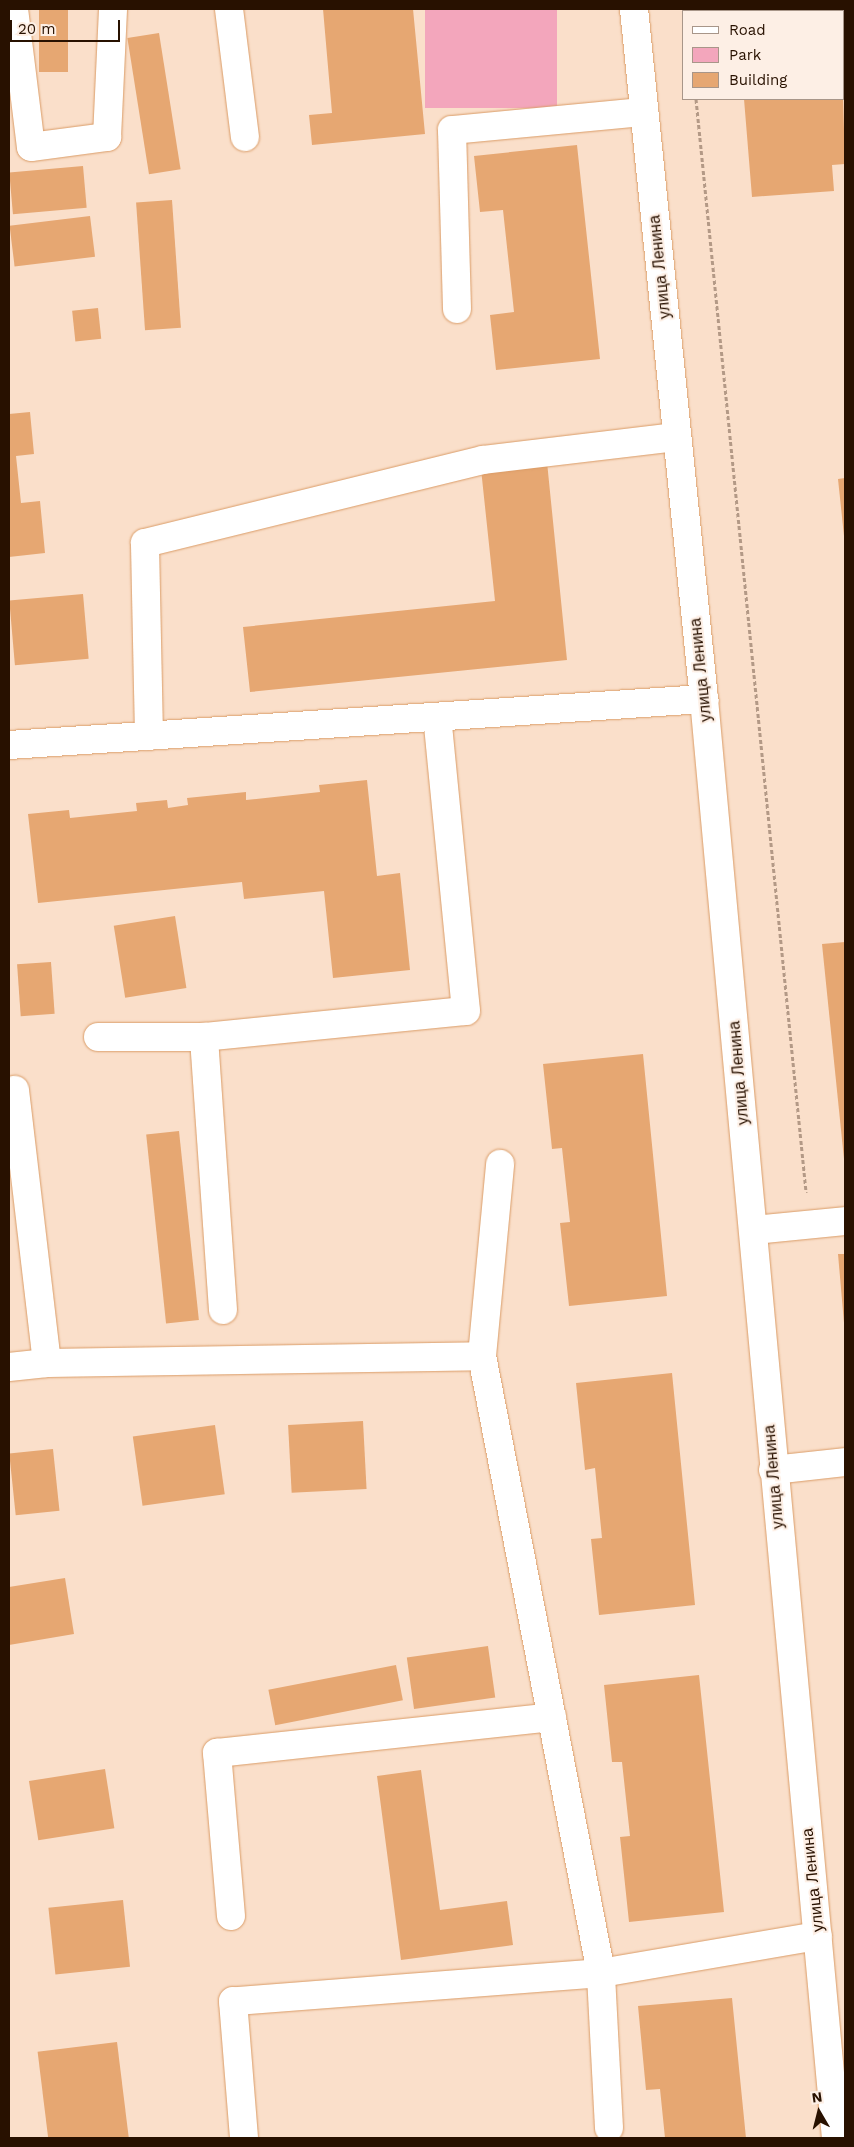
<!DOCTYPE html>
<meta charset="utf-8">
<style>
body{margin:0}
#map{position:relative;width:854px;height:2147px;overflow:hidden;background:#fadfca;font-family:"Work Sans",sans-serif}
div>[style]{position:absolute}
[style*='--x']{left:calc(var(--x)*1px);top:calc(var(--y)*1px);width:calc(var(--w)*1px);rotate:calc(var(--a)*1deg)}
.green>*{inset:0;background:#f3a6bc;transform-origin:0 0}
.building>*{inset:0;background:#e6a772;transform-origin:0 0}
.path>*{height:3px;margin-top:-1.5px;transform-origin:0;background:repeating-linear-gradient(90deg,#b39986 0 4px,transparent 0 6.5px)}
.roads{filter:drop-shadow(0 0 1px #da9c67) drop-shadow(0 0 1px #da9c67)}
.minor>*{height:28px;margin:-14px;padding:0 14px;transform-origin:14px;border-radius:14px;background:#fff}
span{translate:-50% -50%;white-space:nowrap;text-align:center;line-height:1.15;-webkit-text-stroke:4px #fdefe5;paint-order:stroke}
.street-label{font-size:16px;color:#281100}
.frame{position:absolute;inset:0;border:10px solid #281100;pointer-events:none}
.legend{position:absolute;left:682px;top:10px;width:162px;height:90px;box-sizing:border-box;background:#fdefe5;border:1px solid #a89689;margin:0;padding:6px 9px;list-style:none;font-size:15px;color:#281100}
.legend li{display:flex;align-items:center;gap:10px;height:25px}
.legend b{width:25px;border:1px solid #a89689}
.north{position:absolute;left:794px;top:2087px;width:50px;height:50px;-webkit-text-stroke:4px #fdefe5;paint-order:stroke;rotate:352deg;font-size:14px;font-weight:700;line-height:20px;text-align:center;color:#281100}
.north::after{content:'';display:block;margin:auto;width:18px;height:22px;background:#281100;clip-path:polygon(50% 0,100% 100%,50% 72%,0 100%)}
.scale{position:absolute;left:10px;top:20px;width:110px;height:22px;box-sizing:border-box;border:2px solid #281100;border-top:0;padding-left:6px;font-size:15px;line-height:18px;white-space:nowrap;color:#281100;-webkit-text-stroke:4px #fdefe5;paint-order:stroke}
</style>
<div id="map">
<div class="green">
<i style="left:425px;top:9px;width:132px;height:99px"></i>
</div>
<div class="building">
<i style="left:39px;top:9px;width:29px;height:63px"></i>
<i style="clip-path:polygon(323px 9px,413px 9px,425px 134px,312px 145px,309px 115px,332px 113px)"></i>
<i style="left:737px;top:9px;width:82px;height:2px"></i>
<i style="left:159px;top:33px;width:138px;height:32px;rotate:81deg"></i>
<i style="clip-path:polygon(843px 95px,845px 164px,832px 165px,834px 191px,752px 197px,744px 99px,843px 99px)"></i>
<i style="clip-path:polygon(577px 145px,600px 359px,496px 370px,490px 315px,514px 312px,503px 210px,480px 212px,474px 156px)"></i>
<i style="left:83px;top:166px;width:42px;height:74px;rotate:85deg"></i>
<i style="left:172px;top:200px;width:128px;height:36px;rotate:86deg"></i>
<i style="left:90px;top:216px;width:41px;height:81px;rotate:83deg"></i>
<i style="left:98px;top:308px;width:31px;height:26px;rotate:84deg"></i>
<i style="clip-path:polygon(30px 412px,34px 454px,16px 456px,21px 503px,40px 501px,45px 553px,9px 557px,9px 414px)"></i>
<i style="clip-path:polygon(547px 462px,567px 660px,250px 692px,243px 627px,495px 601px,481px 469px)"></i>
<i style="clip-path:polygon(845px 478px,845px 536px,844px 536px,838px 479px)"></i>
<i style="left:83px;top:594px;width:65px;height:74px;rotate:85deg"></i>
<i style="clip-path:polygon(367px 780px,377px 876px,400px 873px,410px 970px,333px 978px,324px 891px,244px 899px,242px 882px,38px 903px,28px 814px,69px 810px,70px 818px,137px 811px,136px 803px,167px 800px,168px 808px,188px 805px,187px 798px,246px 792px,246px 800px,320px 792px,319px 785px)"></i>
<i style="left:175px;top:916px;width:73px;height:62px;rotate:81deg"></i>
<i style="clip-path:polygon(845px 942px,845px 1159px,844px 1159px,822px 944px)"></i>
<i style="left:51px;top:962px;width:52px;height:34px;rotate:86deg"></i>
<i style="clip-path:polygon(643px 1054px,667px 1296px,569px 1306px,560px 1223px,570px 1222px,562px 1148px,552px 1149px,543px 1064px)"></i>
<i style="left:179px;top:1131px;width:190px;height:33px;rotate:84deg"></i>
<i style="clip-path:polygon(838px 1254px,845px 1254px,845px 1323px,844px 1323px)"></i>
<i style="clip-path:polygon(672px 1373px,695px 1605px,599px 1615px,591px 1539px,602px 1538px,595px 1468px,585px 1470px,576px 1383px)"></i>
<i style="left:363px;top:1421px;width:68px;height:75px;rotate:87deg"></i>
<i style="left:215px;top:1425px;width:70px;height:83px;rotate:82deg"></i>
<i style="left:53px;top:1449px;width:62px;height:44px;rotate:84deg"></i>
<i style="clip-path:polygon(65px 1578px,74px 1634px,9px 1645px,9px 1587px)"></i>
<i style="left:488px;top:1646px;width:52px;height:82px;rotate:82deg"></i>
<i style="left:396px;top:1665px;width:36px;height:130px;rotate:79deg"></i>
<i style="clip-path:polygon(699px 1675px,724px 1912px,629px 1922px,620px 1837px,630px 1836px,622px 1762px,612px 1762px,604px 1685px)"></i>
<i style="left:105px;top:1769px;width:60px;height:77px;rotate:81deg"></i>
<i style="clip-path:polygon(421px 1770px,440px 1910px,507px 1901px,513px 1945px,401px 1960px,377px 1776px)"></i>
<i style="left:123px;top:1900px;width:67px;height:75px;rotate:84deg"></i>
<i style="clip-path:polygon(732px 1998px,746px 2138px,665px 2138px,660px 2089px,646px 2090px,638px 2006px)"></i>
<i style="left:117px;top:2042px;width:97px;height:80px;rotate:83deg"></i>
</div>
<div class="path">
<i style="--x:687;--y:9;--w:2;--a:90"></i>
<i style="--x:696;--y:99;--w:1099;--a:84.25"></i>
</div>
<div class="roads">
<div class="minor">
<i style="--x:14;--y:9;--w:139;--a:83"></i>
<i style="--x:31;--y:147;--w:77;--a:-7.5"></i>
<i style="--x:107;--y:137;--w:128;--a:-87.3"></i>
<i style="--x:229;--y:9;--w:129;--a:82.9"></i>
<i style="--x:634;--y:9;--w:694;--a:84.21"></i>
<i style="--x:704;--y:699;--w:1445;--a:84.76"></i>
<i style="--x:457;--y:309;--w:179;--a:-91.6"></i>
<i style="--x:452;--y:130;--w:193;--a:-5.4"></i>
<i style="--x:149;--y:736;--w:193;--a:-91.2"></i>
<i style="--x:145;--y:543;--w:348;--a:-13.8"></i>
<i style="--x:483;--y:460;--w:195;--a:-6.8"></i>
<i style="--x:9;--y:745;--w:697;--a:-3.79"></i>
<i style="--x:98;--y:1037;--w:106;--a:0"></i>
<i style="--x:754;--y:1230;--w:91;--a:-5.6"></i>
<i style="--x:223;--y:1310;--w:274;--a:-94"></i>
<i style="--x:204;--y:1037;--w:263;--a:-5.7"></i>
<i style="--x:466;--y:1011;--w:295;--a:-95.6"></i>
<i style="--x:482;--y:1356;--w:193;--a:-84.6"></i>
<i style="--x:47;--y:1363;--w:435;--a:-0.9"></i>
<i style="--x:482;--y:1356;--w:628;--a:79.08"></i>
<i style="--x:601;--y:1973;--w:369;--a:175.6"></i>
<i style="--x:233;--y:2001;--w:137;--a:85.4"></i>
<i style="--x:9;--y:1367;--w:38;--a:-6"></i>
<i style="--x:47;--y:1363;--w:275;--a:-96.7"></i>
<i style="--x:773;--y:1470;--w:72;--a:-6.3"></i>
<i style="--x:231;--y:1916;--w:164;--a:-94.9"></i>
<i style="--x:217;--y:1753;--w:337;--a:-6.1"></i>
<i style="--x:609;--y:2128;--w:155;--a:-93"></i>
<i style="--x:601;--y:1973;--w:220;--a:-9.7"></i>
</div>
</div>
<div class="street-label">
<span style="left:660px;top:267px;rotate:-96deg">улица Ленина</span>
<span style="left:701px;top:670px;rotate:-96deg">улица Ленина</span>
<span style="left:739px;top:1073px;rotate:-95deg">улица Ленина</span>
<span style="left:774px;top:1477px;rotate:-95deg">улица Ленина</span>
<span style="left:813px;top:1880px;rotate:-96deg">улица Ленина</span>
</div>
<div class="frame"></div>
<ul class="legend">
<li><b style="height:6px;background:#fff"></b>Road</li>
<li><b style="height:14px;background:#f3a6bc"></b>Park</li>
<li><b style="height:14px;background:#e6a772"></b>Building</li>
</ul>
<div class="north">N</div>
<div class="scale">20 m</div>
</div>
